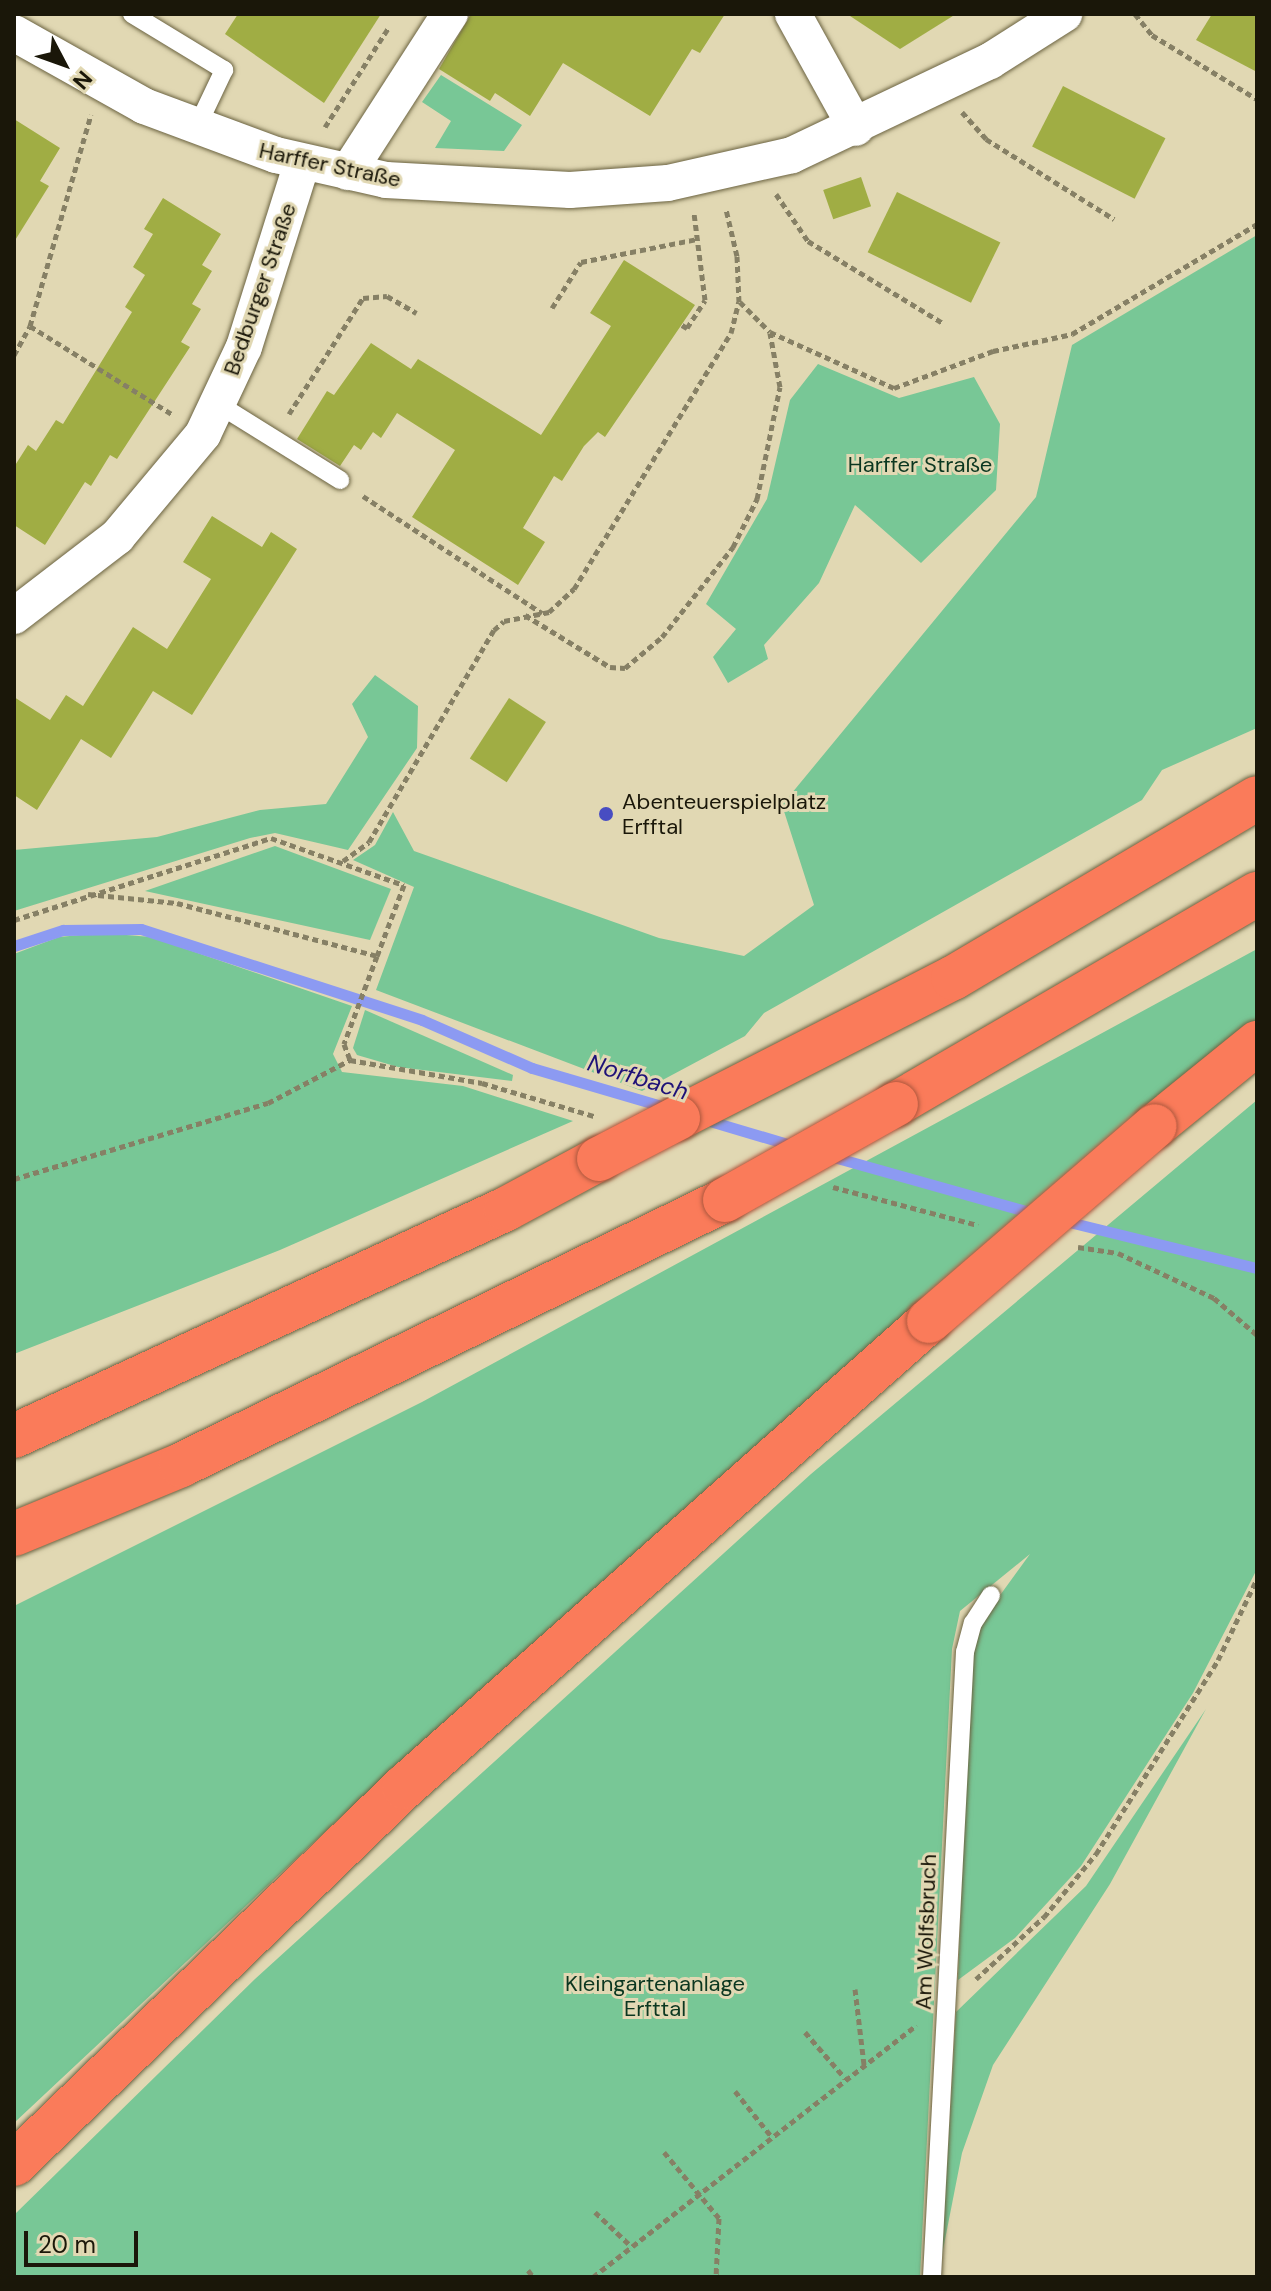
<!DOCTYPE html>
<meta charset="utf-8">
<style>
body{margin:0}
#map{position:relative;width:1271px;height:2291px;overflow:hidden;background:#e1d8b3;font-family:"DM Sans",sans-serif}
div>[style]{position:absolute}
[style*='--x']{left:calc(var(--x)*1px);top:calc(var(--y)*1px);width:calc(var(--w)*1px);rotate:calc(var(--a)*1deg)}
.green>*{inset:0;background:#78c796}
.stream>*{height:11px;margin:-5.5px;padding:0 5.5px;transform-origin:5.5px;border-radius:5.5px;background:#8c9af2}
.building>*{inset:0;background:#a0ad44;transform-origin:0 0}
.path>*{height:5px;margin-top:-2.5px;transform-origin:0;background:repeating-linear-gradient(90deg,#868065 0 6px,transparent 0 10px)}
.roads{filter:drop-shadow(0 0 2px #6b6341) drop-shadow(0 0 2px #6b6341)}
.lane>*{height:18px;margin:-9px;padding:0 9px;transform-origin:9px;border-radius:9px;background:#fff}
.street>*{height:36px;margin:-18px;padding:0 18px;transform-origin:18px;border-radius:18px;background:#fff}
.highway>*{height:44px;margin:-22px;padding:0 22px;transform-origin:22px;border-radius:22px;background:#fa7b5a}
.bridges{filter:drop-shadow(0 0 2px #ac583e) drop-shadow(0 0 2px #ac583e)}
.highway-bridge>*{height:44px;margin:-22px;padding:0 22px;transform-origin:22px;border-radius:22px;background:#fa7b5a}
.dots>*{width:22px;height:22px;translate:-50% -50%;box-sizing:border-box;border:4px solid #e1d8b3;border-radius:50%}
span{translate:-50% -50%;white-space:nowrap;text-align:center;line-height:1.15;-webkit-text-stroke:6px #e1d8b3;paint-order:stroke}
.street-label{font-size:22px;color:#1a1709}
.park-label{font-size:22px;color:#0b3720}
.poi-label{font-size:22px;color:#1a1709}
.left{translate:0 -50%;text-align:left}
.water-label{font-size:24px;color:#1e1178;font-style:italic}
.frame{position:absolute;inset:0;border:16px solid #1a1709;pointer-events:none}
.north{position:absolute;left:24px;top:24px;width:80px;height:80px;-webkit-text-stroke:6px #e1d8b3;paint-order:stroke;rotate:131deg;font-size:22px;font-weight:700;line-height:32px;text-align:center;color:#1a1709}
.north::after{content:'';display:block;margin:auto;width:28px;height:36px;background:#1a1709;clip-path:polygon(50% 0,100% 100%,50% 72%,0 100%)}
.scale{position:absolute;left:24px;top:2231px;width:114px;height:36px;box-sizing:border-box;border:4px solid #1a1709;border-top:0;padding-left:10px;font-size:24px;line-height:28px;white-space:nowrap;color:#1a1709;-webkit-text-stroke:6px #e1d8b3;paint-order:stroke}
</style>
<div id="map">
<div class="green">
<i style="clip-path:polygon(441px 75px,522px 125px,504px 151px,435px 148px,451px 121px,422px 102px)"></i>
<i style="clip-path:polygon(1257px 235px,1257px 728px,1162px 770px,1142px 800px,764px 1013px,745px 1036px,642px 1091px,376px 990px,414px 887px,353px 860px,375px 845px,393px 812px,414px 851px,659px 938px,744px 956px,814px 905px,782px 805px,1036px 497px,1072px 345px)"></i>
<i style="clip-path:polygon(818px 364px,899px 398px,974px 377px,1000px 424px,996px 490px,921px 563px,855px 505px,819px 583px,764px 645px,768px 659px,728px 683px,713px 657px,736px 629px,706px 604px,767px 499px,790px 400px)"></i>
<i style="clip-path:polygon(375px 675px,418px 706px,417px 748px,348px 850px,275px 833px,250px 838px,14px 911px,14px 850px,157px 837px,260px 810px,326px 804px,368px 737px,352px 704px)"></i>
<i style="clip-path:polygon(275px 846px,391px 889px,370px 940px,145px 891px)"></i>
<i style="clip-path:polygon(102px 933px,151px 937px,352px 1006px,333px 1054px,342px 1072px,463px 1086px,573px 1121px,280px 1250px,14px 1354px,14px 954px,59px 937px)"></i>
<i style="clip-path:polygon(1257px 949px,1257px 1024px,391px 1770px,14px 2123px,14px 1606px,422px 1402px)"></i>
<i style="clip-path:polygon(365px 1010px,513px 1075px,512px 1081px,398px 1067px,357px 1055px,353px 1048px)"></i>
<i style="clip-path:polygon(1257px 1100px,1256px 1571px,1193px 1693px,1081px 1866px,1015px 1938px,958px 1980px,971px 1658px,985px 1616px,1030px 1554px,960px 1611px,952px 1649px,920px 2277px,14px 2277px,14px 2215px,255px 1979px,811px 1474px)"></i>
<i style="clip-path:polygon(1206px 1709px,1110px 1884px,993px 2065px,962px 2153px,942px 2255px,956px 2012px,1086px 1886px)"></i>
</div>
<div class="stream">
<i style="--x:14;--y:946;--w:52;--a:-18.1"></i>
<i style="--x:63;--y:930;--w:78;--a:-0.7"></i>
<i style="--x:141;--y:929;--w:295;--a:17.9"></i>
<i style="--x:422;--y:1020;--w:120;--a:23.6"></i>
<i style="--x:532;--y:1068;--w:142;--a:16.4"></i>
<i style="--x:703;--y:1119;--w:95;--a:16.5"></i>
<i style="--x:830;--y:1156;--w:214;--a:15.7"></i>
<i style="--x:1065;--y:1221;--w:198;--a:13.8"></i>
</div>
<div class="building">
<i style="clip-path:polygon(238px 14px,381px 14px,324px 103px,225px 34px)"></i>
<i style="clip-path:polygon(471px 14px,725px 14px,700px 53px,692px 49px,650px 116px,563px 63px,530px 116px,495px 93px,490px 101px,439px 69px)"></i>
<i style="clip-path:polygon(847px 14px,956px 14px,900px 49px)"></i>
<i style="clip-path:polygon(1212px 14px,1257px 14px,1257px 72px,1196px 40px)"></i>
<i style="left:1063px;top:86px;width:115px;height:68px;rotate:27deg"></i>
<i style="clip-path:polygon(14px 119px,60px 148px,40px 181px,49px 186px,14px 242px)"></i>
<i style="left:861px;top:177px;width:31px;height:40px;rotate:71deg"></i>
<i style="left:897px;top:192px;width:115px;height:67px;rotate:26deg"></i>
<i style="clip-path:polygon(163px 198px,221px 234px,202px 265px,212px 271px,192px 304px,201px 309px,181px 342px,190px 347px,117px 459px,110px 455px,91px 486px,85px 482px,45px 545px,14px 525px,14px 467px,28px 445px,36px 451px,56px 420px,63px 424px,132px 312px,125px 307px,145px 275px,133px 267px,153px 234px,144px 229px)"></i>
<i style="clip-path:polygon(624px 260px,695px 305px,605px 437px,598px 432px,584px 446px,562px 481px,554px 476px,523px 528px,545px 542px,518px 585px,412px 517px,455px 450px,397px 413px,381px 438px,373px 432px,361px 450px,354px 445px,340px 466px,297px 439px,327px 391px,334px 395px,371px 343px,411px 369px,418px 359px,541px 435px,611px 326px,590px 313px)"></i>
<i style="clip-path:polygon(212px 516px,262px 547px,271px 532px,297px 549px,192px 715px,153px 691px,111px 758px,81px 739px,37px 810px,14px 795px,14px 697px,50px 720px,66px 695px,83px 706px,133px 627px,167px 649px,211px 579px,183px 562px)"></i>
<i style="left:509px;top:698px;width:44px;height:72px;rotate:33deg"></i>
</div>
<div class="path">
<i style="--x:1135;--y:14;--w:27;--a:51"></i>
<i style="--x:1152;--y:35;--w:123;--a:31.4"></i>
<i style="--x:962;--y:112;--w:36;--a:48"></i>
<i style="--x:986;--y:139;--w:151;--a:32"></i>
<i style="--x:325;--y:127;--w:119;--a:-57.4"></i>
<i style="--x:776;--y:194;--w:57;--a:55.8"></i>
<i style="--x:808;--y:241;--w:158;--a:31.3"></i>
<i style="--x:740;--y:302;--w:42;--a:45"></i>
<i style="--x:770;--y:332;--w:136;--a:24.3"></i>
<i style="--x:894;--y:388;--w:106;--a:-20.5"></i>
<i style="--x:993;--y:351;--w:81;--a:-12.1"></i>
<i style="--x:1072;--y:334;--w:215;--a:-30.7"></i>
<i style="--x:552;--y:308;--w:54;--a:-57.8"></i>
<i style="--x:581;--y:262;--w:118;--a:-11.2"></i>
<i style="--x:682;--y:325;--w:6;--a:31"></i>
<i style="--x:687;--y:328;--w:33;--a:-57"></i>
<i style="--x:705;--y:300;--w:88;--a:-97.2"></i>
<i style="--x:30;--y:326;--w:167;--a:31.8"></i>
<i style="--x:14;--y:355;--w:33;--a:-61"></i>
<i style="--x:30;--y:326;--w:220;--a:-73.9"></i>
<i style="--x:289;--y:414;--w:138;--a:-57.5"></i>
<i style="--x:363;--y:298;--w:24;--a:-5"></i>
<i style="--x:387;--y:296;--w:34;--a:30"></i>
<i style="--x:363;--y:496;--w:214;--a:33.2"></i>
<i style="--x:525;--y:615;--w:100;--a:31.5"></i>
<i style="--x:610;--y:667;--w:15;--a:4"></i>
<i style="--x:625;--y:668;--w:48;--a:-40"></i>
<i style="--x:662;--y:637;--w:115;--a:-51.7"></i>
<i style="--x:733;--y:547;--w:54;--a:-63.4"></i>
<i style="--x:757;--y:499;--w:114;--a:-78.4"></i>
<i style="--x:780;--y:387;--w:55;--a:-100.5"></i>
<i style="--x:343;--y:861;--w:32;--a:-36"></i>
<i style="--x:369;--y:842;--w:246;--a:-59.5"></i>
<i style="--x:494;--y:630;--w:13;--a:-42"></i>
<i style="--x:504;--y:621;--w:46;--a:-11.3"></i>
<i style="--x:549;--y:612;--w:34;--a:-43"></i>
<i style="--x:574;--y:589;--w:300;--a:-58.5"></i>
<i style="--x:731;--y:333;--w:32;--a:-76"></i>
<i style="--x:739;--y:302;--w:46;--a:-92.5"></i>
<i style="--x:737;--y:256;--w:48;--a:-103.2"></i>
<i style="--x:88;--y:894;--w:89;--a:5.8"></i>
<i style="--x:177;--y:903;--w:207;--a:14.8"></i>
<i style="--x:377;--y:956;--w:94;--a:110.6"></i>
<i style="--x:344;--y:1044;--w:17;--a:69"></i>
<i style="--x:350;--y:1060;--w:134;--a:9.9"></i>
<i style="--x:482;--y:1083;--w:117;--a:16.4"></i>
<i style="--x:14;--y:920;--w:270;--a:-17.7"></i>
<i style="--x:271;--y:838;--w:141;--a:19.5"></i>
<i style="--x:404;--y:885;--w:76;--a:110.8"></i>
<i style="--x:14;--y:1179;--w:265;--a:-16.7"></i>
<i style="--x:268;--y:1103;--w:93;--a:-27.7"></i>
<i style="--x:833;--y:1187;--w:150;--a:14.7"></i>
<i style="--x:1078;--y:1247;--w:40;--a:8.5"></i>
<i style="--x:1118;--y:1253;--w:106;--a:25.1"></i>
<i style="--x:1214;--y:1298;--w:57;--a:40.7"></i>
<i style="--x:976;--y:1979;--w:92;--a:-42.4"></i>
<i style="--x:1044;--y:1917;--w:82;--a:-50.5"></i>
<i style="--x:1096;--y:1854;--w:229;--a:-57.8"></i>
<i style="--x:1218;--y:1660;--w:90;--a:-64.3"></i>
<i style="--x:855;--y:1989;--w:76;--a:83.2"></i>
<i style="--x:805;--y:2032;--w:61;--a:49"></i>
<i style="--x:735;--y:2091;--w:58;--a:51.3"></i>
<i style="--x:664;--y:2152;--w:86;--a:50.2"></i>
<i style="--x:719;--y:2218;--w:59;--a:92.9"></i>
<i style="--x:595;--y:2212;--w:50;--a:43.4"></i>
<i style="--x:528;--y:2270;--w:9;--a:54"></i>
<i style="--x:593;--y:2277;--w:410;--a:-37.9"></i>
</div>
<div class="roads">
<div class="lane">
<i style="--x:132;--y:14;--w:108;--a:31.3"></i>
<i style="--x:224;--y:70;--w:65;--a:115.4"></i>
<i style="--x:218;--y:404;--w:144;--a:31.9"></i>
<i style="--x:932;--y:2277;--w:626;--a:-86.98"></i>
<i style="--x:965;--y:1652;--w:30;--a:-75"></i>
<i style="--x:973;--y:1623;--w:33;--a:-57"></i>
</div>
<div class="street">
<i style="--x:793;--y:14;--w:130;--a:61.1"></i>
<i style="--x:14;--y:33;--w:149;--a:29.3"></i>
<i style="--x:144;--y:106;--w:141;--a:20.4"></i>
<i style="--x:276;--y:155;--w:113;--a:12.8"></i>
<i style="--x:386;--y:180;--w:184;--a:3.1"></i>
<i style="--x:570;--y:190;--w:98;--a:-4.1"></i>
<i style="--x:668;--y:183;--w:127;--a:-12.7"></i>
<i style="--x:792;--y:155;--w:219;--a:-25.4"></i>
<i style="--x:990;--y:61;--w:88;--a:-32.4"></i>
<i style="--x:348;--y:172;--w:188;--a:-57.2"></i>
<i style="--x:14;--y:616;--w:130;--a:-37.5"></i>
<i style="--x:117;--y:537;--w:134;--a:-50.1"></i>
<i style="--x:203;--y:434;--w:96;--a:-64.8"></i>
<i style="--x:244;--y:347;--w:193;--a:-72.5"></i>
</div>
<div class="highway">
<i style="--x:896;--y:1104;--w:418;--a:-30.2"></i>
<i style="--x:678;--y:1118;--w:309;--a:-27"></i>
<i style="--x:953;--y:978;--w:353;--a:-30.6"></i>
<i style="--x:1155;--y:1126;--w:132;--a:-39.1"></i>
<i style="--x:14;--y:1436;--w:542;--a:-24.77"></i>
<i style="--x:506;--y:1209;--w:106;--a:-28.3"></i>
<i style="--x:14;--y:1534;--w:181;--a:-22.4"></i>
<i style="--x:181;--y:1465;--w:605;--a:-25.97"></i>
<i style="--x:14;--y:2164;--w:542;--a:-44.03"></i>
<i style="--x:404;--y:1787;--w:702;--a:-41.59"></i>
</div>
</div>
<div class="bridges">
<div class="highway-bridge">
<i style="--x:599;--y:1159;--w:89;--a:-27.4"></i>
<i style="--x:725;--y:1200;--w:196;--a:-29.3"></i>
<i style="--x:929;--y:1321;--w:298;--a:-40.8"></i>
</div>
</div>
<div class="dots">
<i style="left:606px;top:814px;background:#484dc2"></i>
</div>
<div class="street-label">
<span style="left:330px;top:165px;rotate:12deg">Harffer Straße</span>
<span style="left:260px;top:289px;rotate:-71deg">Bedburger Straße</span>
<span style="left:926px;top:1932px;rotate:-88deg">Am Wolfsbruch</span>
</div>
<div class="park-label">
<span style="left:920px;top:465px">Harffer Straße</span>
<span style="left:655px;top:1996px">Kleingartenanlage<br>Erfttal</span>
</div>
<div class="poi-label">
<span class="left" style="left:622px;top:814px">Abenteuerspielplatz<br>Erfftal</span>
</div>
<div class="water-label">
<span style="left:638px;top:1077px;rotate:17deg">Norfbach</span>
</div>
<div class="frame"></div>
<div class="north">N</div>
<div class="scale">20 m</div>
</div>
